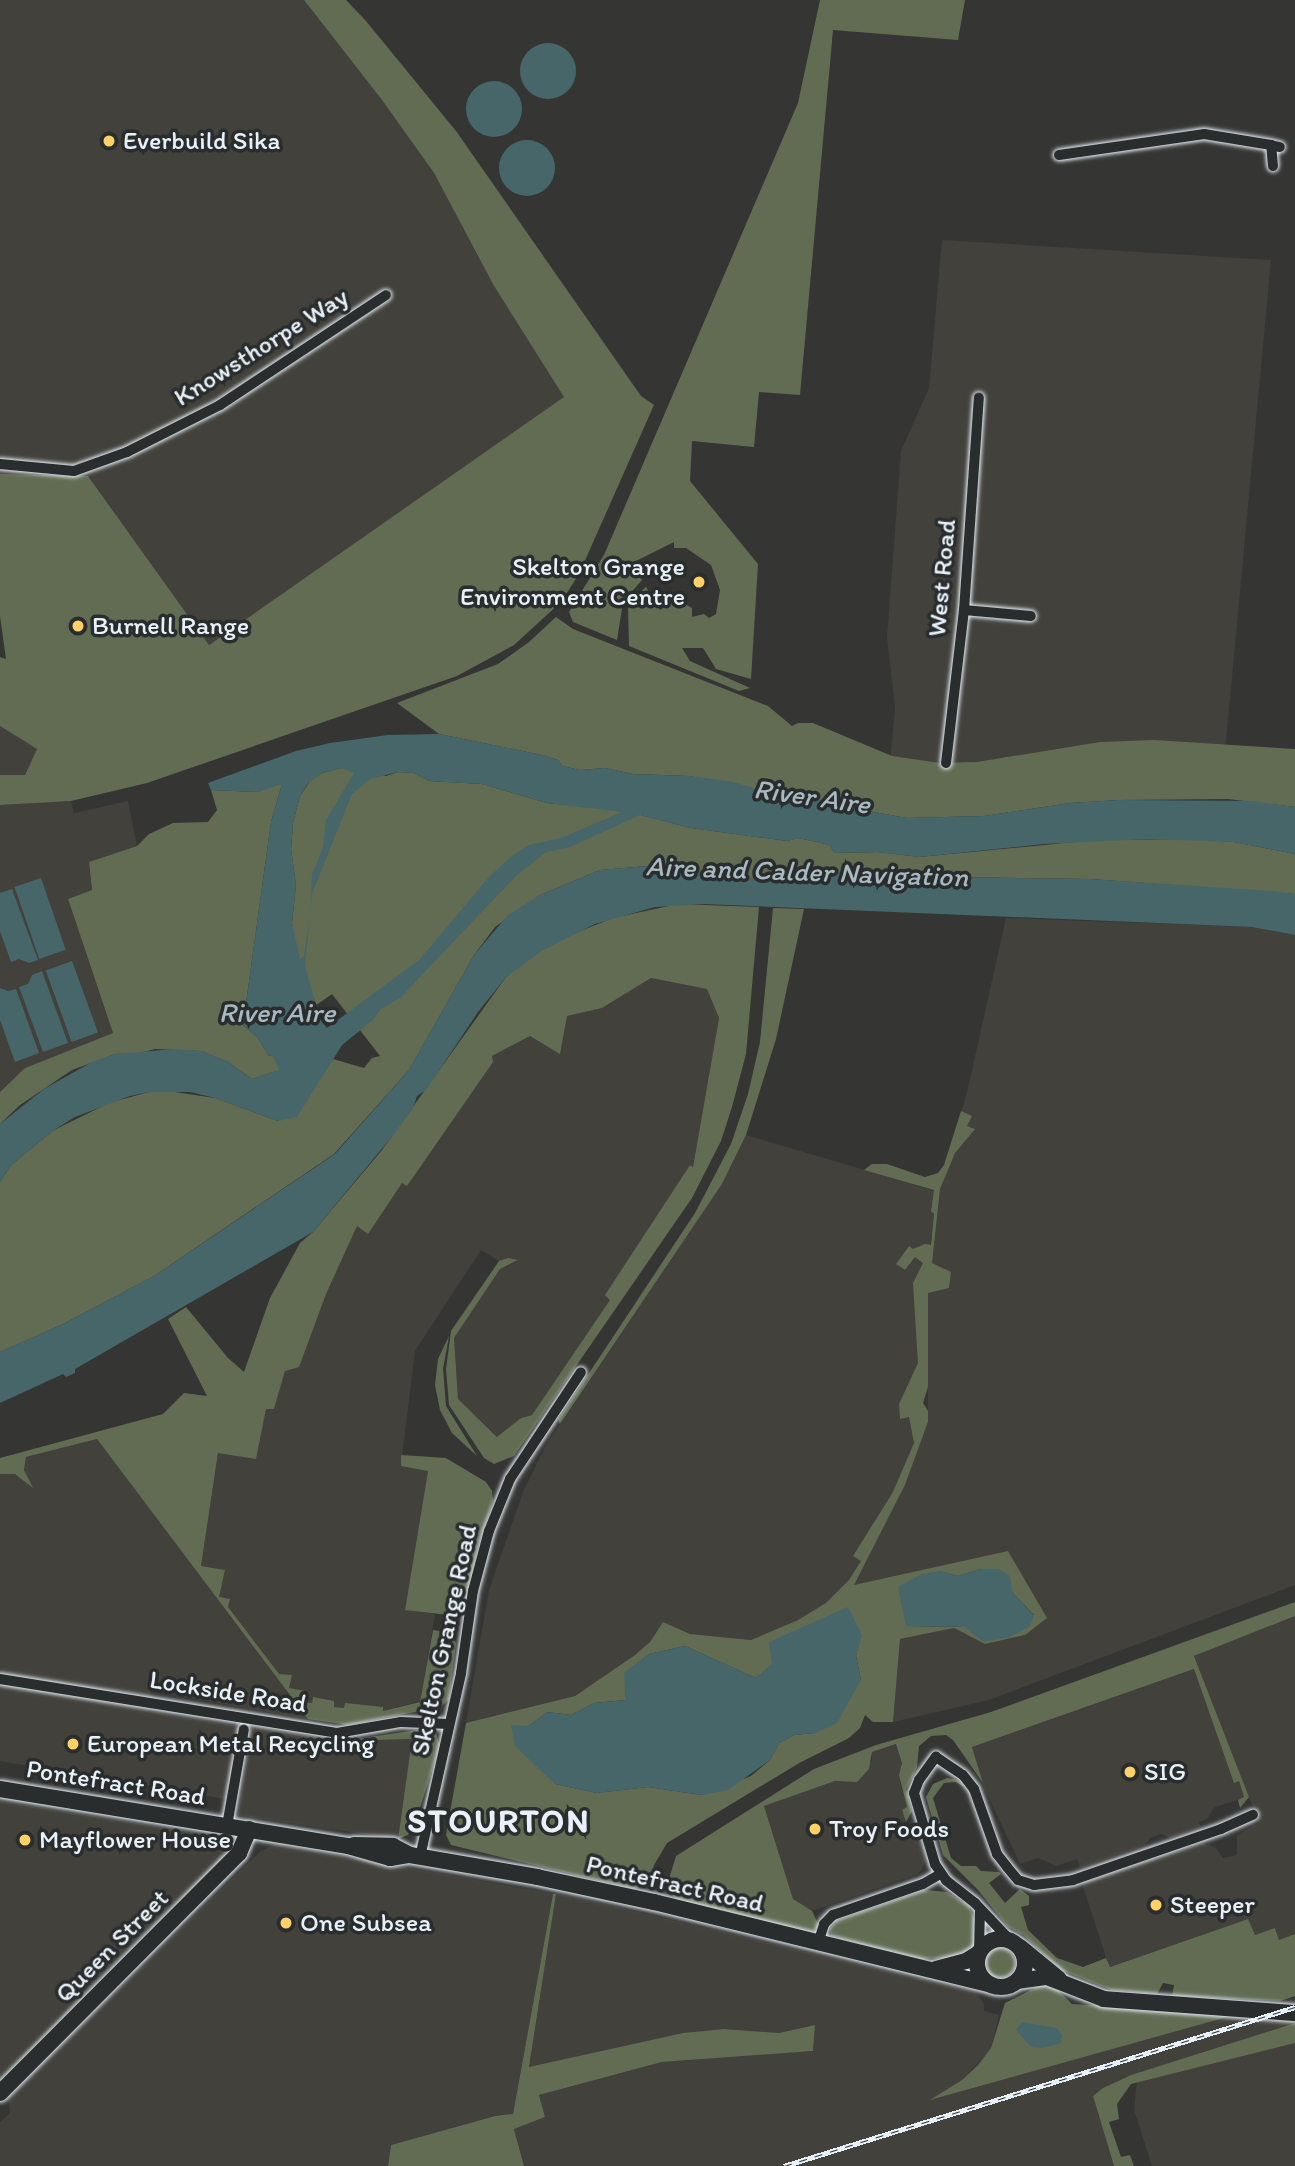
<!DOCTYPE html>
<style>
body{margin:0}
#map{position:relative;width:1295px;height:2166px;overflow:hidden;background:#353634;font-family:Itim,sans-serif}
div>[style]{position:absolute}
[style*='--x']{left:calc(var(--x)*1px);top:calc(var(--y)*1px);width:calc(var(--w)*1px);rotate:calc(var(--a)*1deg)}
.built>*{inset:0;background:#42413b}
.green>*{inset:0;background:#616c53}
.round{border-radius:50%}
.water>*{inset:0;background:#476669;transform-origin:0 0}
.roads{filter:drop-shadow(0 0 2px #e8f1f8) drop-shadow(0 0 2px #e8f1f8)}
.street>*{height:10px;margin:-5px;padding:0 5px;transform-origin:5px;border-radius:5px;background:#2a2d2e}
.secondary>*{height:16px;margin:-8px;padding:0 8px;transform-origin:8px;border-radius:8px;background:#2a2d2e}
.secondary>.ring{margin:-8px;padding:0;box-sizing:content-box;background:none;border:16px solid #2a2d2e;border-radius:50%}
.rail>*{height:5px;margin-top:-2.5px;transform-origin:0;background:repeating-linear-gradient(90deg,#2a2d2e 0 8px,#e8f1f8 0 16px);box-sizing:border-box;border-block:2px solid #e8f1f8}
.dots>*{width:19px;height:19px;translate:-50% -50%;box-sizing:border-box;border:4px solid #2a2d2e;border-radius:50%}
span{translate:-50% -50%;white-space:nowrap;text-align:center;line-height:1.15;-webkit-text-stroke:7px #2a2d2e;paint-order:stroke}
.poi-label{font-size:26px;color:#e8f1f8}
.left{translate:0 -50%;text-align:left}
.right{translate:-100% -50%;text-align:right}
.street-label{font-size:26px;color:#e8f1f8}
.water-label{font-size:28px;color:#a8b9bf;font-style:italic}
.district-label{font-size:33px;color:#e8f1f8;font-weight:700;letter-spacing:2px}
</style>
<div id="map">
<div class="built">
<i style="clip-path:polygon(0 0,304px 0,382px 100px,434px 173px,494px 286px,565px 397px,209px 645px,88px 476px,0 474px)"></i>
<i style="clip-path:polygon(942px 240px,1271px 260px,1225px 752px,1011px 764px,890px 763px,895px 708px,887px 637px,901px 451px,929px 388px)"></i>
<i style="clip-path:polygon(0 726px,37px 749px,25px 775px,0 775px)"></i>
<i style="clip-path:polygon(71px 801px,74px 813px,128px 801px,137px 846px,89px 862px,92px 890px,68px 899px,113px 1033px,25px 1068px,0 1092px,0 805px)"></i>
<i style="clip-path:polygon(1006px 918px,1252px 927px,1295px 935px,1295px 1585px,989px 1700px,893px 1722px,900px 1639px,954px 1628px,985px 1644px,1025px 1635px,853px 1586px,905px 1485px,928px 1422px,928px 1291px,940px 1189px,968px 1088px)"></i>
<i style="clip-path:polygon(651px 978px,708px 989px,719px 1018px,693px 1167px,690px 1165px,606px 1295px,611px 1299px,532px 1415px,521px 1418px,498px 1437px,458px 1400px,454px 1338px,500px 1269px,518px 1261px,499px 1261px,481px 1250px,415px 1351px,401px 1465px,428px 1470px,405px 1609px,435px 1614px,420px 1701px,383px 1711px,345px 1703px,344px 1708px,333px 1707px,313px 1698px,312px 1703px,303px 1702px,289px 1688px,219px 1597px,201px 1566px,218px 1453px,256px 1458px,266px 1408px,274px 1409px,285px 1371px,357px 1226px,368px 1233px,402px 1182px,407px 1186px,492px 1056px,566px 1016px,602px 1008px)"></i>
<i style="clip-path:polygon(746px 1135px,936px 1191px,926px 1291px,920px 1427px,901px 1482px,862px 1562px,833px 1605px,751px 1640px,690px 1634px,663px 1622px,650px 1642px,635px 1655px,575px 1696px,466px 1723px,489px 1590px,523px 1492px,545px 1447px,722px 1184px)"></i>
<i style="clip-path:polygon(97px 1439px,308px 1719px,151px 1691px,148px 1711px,239px 1726px,226px 1799px,0 1761px,0 1474px,15px 1474px,32px 1487px,24px 1470px,26px 1457px)"></i>
<i style="clip-path:polygon(1295px 1616px,1295px 1934px,1279px 1940px,1275px 1928px,1254px 1935px,1248px 1919px,1109px 1967px,1082px 1883px,1202px 1843px,1215px 1847px,1223px 1858px,1237px 1855px,1237px 1835px,1259px 1823px,1194px 1656px)"></i>
<i style="clip-path:polygon(1195px 1669px,1234px 1782px,1239px 1781px,1244px 1798px,1215px 1807px,1207px 1819px,1199px 1822px,1201px 1827px,1170px 1838px,1161px 1834px,1150px 1838px,1145px 1845px,1080px 1868px,1077px 1859px,1056px 1866px,1038px 1858px,1020px 1864px,984px 1787px,972px 1747px)"></i>
<i style="clip-path:polygon(252px 1726px,330px 1740px,329px 1747px,376px 1740px,412px 1739px,398px 1839px,238px 1815px)"></i>
<i style="clip-path:polygon(897px 1744px,902px 1763px,900px 1783px,907px 1808px,902px 1810px,906px 1822px,897px 1826px,901px 1837px,915px 1838px,925px 1849px,925px 1863px,922px 1869px,917px 1874px,809px 1912px,793px 1899px,764px 1806px,835px 1781px,857px 1782px,872px 1761px,872px 1752px)"></i>
<i style="clip-path:polygon(0 1801px,223px 1837px,232px 1849px,0 2081px)"></i>
<i style="clip-path:polygon(275px 1844px,553px 1894px,513px 2114px,494px 2116px,391px 2145px,388px 2166px,0 2166px,0 2122px,10px 2113px,8px 2097px,261px 1851px)"></i>
<i style="clip-path:polygon(556px 1893px,976px 1992px,984px 2004px,984px 2011px,999px 2015px,991px 2049px,962px 2080px,934px 2099px,1238px 2014px,1295px 2023px,1131px 2075px,1103px 2088px,1093px 2096px,1114px 2166px,524px 2166px,514px 2128px,545px 2117px,539px 2095px,662px 2062px,813px 2051px,815px 2025px,779px 2033px,724px 2029px,683px 2033px,529px 2068px)"></i>
<i style="clip-path:polygon(1295px 2043px,1295px 2166px,1152px 2166px,1134px 2110px,1137px 2080px)"></i>
</div>
<div class="green">
<i style="clip-path:polygon(304px 0,346px 0,366px 21px,456px 131px,641px 396px,654px 405px,579px 574px,561px 602px,514px 645px,457px 676px,147px 783px,71px 801px,0 805px,0 775px,25px 775px,37px 749px,0 726px,0 657px,6px 659px,0 616px,0 474px,88px 476px,209px 645px,564px 397px,494px 286px,434px 173px,382px 100px)"></i>
<i style="clip-path:polygon(820px 0,965px 0,958px 40px,833px 30px,800px 395px,759px 392px,754px 447px,692px 441px,690px 481px,758px 564px,751px 679px,716px 669px,703px 648px,682px 648px,690px 661px,750px 688px,739px 691px,629px 646px,628px 609px,631px 600px,646px 587px,660px 610px,673px 602px,677px 608px,685px 604px,692px 608px,692px 617px,704px 614px,709px 618px,716px 614px,720px 590px,711px 565px,686px 548px,674px 548px,674px 542px,632px 563px,642px 580px,623px 602px,617px 640px,573px 622px,569px 612px,604px 555px,798px 103px)"></i>
<i style="clip-path:polygon(556px 617px,573px 629px,768px 706px,792px 726px,798px 723px,813px 723px,892px 756px,940px 763px,977px 762px,1100px 742px,1154px 740px,1295px 749px,1295px 807px,1228px 799px,1119px 800px,1070px 803px,984px 816px,907px 818px,863px 810px,857px 806px,808px 799px,793px 800px,690px 776px,633px 774px,605px 768px,580px 770px,562px 766px,558px 760px,542px 755px,439px 734px,397px 703px,498px 664px,529px 642px)"></i>
<i style="clip-path:polygon(341px 768px,386px 776px,398px 772px,414px 773px,429px 781px,482px 784px,547px 803px,621px 810px,691px 828px,787px 841px,798px 838px,830px 845px,834px 853px,878px 852px,919px 857px,1096px 840px,1192px 839px,1234px 842px,1295px 854px,1295px 894px,1090px 879px,890px 876px,801px 870px,755px 879px,648px 866px,600px 870px,540px 895px,495px 927px,474px 955px,409px 1070px,334px 1154px,154px 1276px,63px 1324px,0 1352px,0 1182px,11px 1165px,54px 1130px,109px 1103px,149px 1092px,168px 1091px,215px 1098px,278px 1121px,321px 1078px,333px 1059px,364px 1068px,372px 1058px,380px 1056px,332px 994px,315px 1006px,314px 998px,302px 993px,294px 977px,298px 963px,292px 923px,296px 885px,291px 849px,293px 823px,300px 796px,310px 781px,322px 773px)"></i>
<i style="clip-path:polygon(279px 783px,282px 784px,271px 822px,243px 1025px,257px 1037px,269px 1056px,273px 1055px,280px 1070px,252px 1079px,228px 1062px,201px 1051px,155px 1049px,140px 1053px,115px 1054px,72px 1070px,20px 1105px,0 1124px,0 1092px,25px 1068px,113px 1033px,68px 899px,92px 890px,89px 862px,137px 846px,149px 834px,173px 823px,208px 822px,217px 810px,211px 790px,258px 792px)"></i>
<i style="clip-path:polygon(678px 904px,759px 907px,746px 1054px,732px 1107px,721px 1141px,692px 1198px,514px 1456px,494px 1464px,484px 1458px,449px 1405px,446px 1369px,451px 1331px,499px 1261px,508px 1258px,518px 1260px,500px 1269px,454px 1338px,458px 1399px,497px 1437px,521px 1418px,532px 1415px,610px 1300px,605px 1295px,690px 1165px,693px 1167px,719px 1018px,707px 989px,651px 978px,602px 1008px,567px 1016px,560px 1054px,530px 1036px,492px 1056px,493px 1062px,407px 1186px,402px 1183px,368px 1234px,357px 1226px,326px 1294px,299px 1367px,285px 1371px,274px 1409px,266px 1409px,256px 1459px,218px 1453px,201px 1566px,225px 1570px,219px 1597px,230px 1599px,228px 1607px,279px 1674px,292px 1675px,289px 1688px,305px 1691px,304px 1702px,312px 1703px,313px 1697px,334px 1701px,334px 1707px,344px 1708px,345px 1703px,383px 1707px,383px 1711px,420px 1702px,433px 1630px,447px 1632px,456px 1643px,449px 1699px,441px 1707px,347px 1725px,308px 1719px,97px 1439px,26px 1457px,24px 1470px,33px 1488px,15px 1474px,0 1474px,0 1458px,163px 1414px,184px 1393px,207px 1396px,168px 1319px,186px 1307px,228px 1358px,244px 1372px,270px 1298px,300px 1243px,313px 1232px,382px 1150px,506px 977px,530px 957px,568px 936px,613px 918px)"></i>
<i style="clip-path:polygon(773px 908px,804px 909px,776px 1039px,746px 1135px,722px 1184px,560px 1424px,558px 1420px,695px 1213px,731px 1144px,748px 1094px,760px 1042px)"></i>
<i style="clip-path:polygon(evenodd,961px 1111px,972px 1116px,967px 1126px,975px 1129px,955px 1153px,940px 1189px,932px 1263px,951px 1272px,949px 1288px,928px 1293px,928px 1387px,923px 1403px,928px 1411px,928px 1422px,905px 1485px,854px 1585px,1008px 1551px,1047px 1618px,1025px 1635px,985px 1644px,954px 1628px,900px 1639px,893px 1722px,873px 1722px,865px 1715px,860px 1728px,849px 1738px,801px 1762px,667px 1843px,654px 1865px,650px 1881px,643px 1887px,634px 1889px,451px 1845px,446px 1835px,466px 1723px,575px 1696px,635px 1655px,650px 1642px,663px 1622px,690px 1634px,751px 1640px,798px 1620px,826px 1603px,849px 1580px,861px 1561px,853px 1556px,893px 1492px,914px 1443px,909px 1417px,900px 1419px,899px 1404px,918px 1363px,913px 1283px,923px 1263px,915px 1257px,905px 1270px,896px 1264px,909px 1246px,913px 1249px,925px 1244px,931px 1245px,934px 1213px,931px 1212px,934px 1190px,864px 1170px,872px 1164px,887px 1164px,925px 1177px,938px 1173px,944px 1165px,961px 1111px,980px 1569px,998px 1569px,1012px 1592px,1034px 1615px,964px 1627px,906px 1626px,940px 1571px,958px 1576px,980px 1569px,961px 1111px,861px 1635px,856px 1656px,861px 1680px,815px 1733px,794px 1735px,779px 1743px,770px 1760px,751px 1776px,702px 1795px,648px 1787px,597px 1793px,555px 1784px,512px 1726px,529px 1726px,547px 1712px,571px 1715px,594px 1703px,626px 1700px,625px 1673px,649px 1654px,685px 1646px,756px 1678px,773px 1664px,861px 1635px)"></i>
<i style="clip-path:polygon(449px 1336px,443px 1369px,446px 1406px,477px 1456px,452px 1433px,440px 1410px,435px 1385px,438px 1359px)"></i>
<i style="clip-path:polygon(401px 1455px,446px 1458px,486px 1482px,492px 1491px,493px 1501px,478px 1546px,465px 1606px,456px 1616px,405px 1610px,428px 1471px,401px 1466px)"></i>
<i style="clip-path:polygon(1295px 1602px,1295px 1616px,1194px 1656px,1249px 1797px,1240px 1808px,1238px 1800px,1244px 1797px,1239px 1781px,1234px 1783px,1194px 1669px,972px 1747px,983px 1783px,953px 1740px,946px 1735px,931px 1736px,919px 1746px,917px 1768px,906px 1789px,912px 1811px,906px 1822px,902px 1810px,907px 1807px,899px 1775px,902px 1763px,896px 1744px,872px 1752px,869px 1769px,857px 1782px,835px 1781px,764px 1806px,793px 1899px,812px 1911px,819px 1926px,812px 1932px,680px 1901px,668px 1892px,668px 1882px,676px 1856px,814px 1769px,876px 1745px,991px 1712px)"></i>
<i style="clip-path:polygon(424px 1729px,436px 1733px,440px 1746px,414px 1826px,408px 1835px,398px 1839px,412px 1739px,376px 1740px,329px 1748px,330px 1740px,350px 1740px)"></i>
<i style="clip-path:polygon(947px 1778px,954px 1779px,961px 1782px,966px 1788px,956px 1782px,944px 1783px,933px 1798px,951px 1858px,961px 1866px,976px 1866px,981px 1871px,999px 1872px,1001px 1874px,989px 1883px,1005px 1903px,1020px 1889px,1029px 1896px,1029px 1905px,1021px 1907px,1028px 1930px,1057px 1958px,1083px 1967px,1106px 1958px,1110px 1967px,1248px 1919px,1255px 1935px,1275px 1928px,1279px 1940px,1295px 1934px,1295px 1996px,1280px 2001px,1172px 1996px,1174px 1985px,1163px 1983px,1157px 1994px,1111px 1990px,1061px 1970px,1023px 1935px,1008px 1927px,978px 1890px,943px 1855px,926px 1797px,933px 1784px)"></i>
<i style="clip-path:polygon(925px 1890px,947px 1892px,969px 1906px,978px 1927px,974px 1945px,968px 1952px,957px 1958px,918px 1959px,831px 1936px,830px 1929px,836px 1921px)"></i>
<i style="clip-path:polygon(553px 1894px,556px 1894px,529px 2067px,683px 2033px,724px 2029px,779px 2033px,815px 2025px,813px 2051px,662px 2062px,539px 2095px,545px 2117px,514px 2129px,524px 2166px,388px 2166px,391px 2145px,495px 2116px,513px 2114px)"></i>
<i class="round" style="left:985px;top:1948px;width:30px;height:30px"></i>
<i style="clip-path:polygon(1041px 1985px,1057px 1989px,1072px 2004px,1238px 2014px,930px 2100px,962px 2080px,978px 2065px,991px 2048px,1005px 2003px)"></i>
<i style="clip-path:polygon(1295px 2023px,1295px 2043px,1131px 2084px,1117px 2104px,1119px 2119px,1109px 2122px,1121px 2157px,1130px 2155px,1134px 2166px,1114px 2166px,1093px 2096px,1103px 2088px,1131px 2075px)"></i>
</div>
<div class="water">
<i class="round" style="left:520px;top:43px;width:56px;height:56px"></i>
<i class="round" style="left:466px;top:81px;width:56px;height:56px"></i>
<i class="round" style="left:499px;top:140px;width:56px;height:56px"></i>
<i style="clip-path:polygon(evenodd,439px 734px,542px 755px,558px 760px,562px 766px,580px 770px,605px 768px,633px 774px,690px 776px,734px 782px,793px 800px,808px 799px,848px 803px,863px 810px,907px 818px,984px 816px,1070px 803px,1119px 800px,1252px 801px,1295px 807px,1295px 854px,1234px 842px,1149px 839px,1044px 844px,919px 857px,878px 852px,834px 853px,830px 845px,798px 838px,787px 841px,691px 828px,640px 815px,570px 847px,546px 852px,516px 876px,400px 998px,381px 1009px,373px 1020px,342px 1045px,297px 1117px,278px 1121px,215px 1098px,190px 1092px,149px 1092px,130px 1096px,75px 1117px,54px 1130px,11px 1165px,0 1182px,0 1124px,44px 1089px,92px 1062px,115px 1054px,175px 1049px,201px 1051px,228px 1062px,252px 1079px,279px 1070px,273px 1055px,269px 1056px,257px 1037px,243px 1025px,271px 822px,282px 784px,258px 792px,211px 790px,208px 783px,296px 751px,330px 743px,388px 735px,439px 734px,341px 768px,354px 773px,326px 820px,323px 848px,312px 874px,310px 915px,304px 956px,300px 959px,292px 923px,296px 885px,291px 849px,293px 823px,300px 796px,308px 783px,322px 773px,341px 768px,439px 734px,398px 772px,414px 773px,429px 781px,482px 784px,547px 803px,622px 812px,561px 838px,529px 845px,513px 855px,489px 877px,419px 960px,327px 1028px,313px 1011px,314px 998px,305px 966px,312px 894px,352px 794px,370px 779px,398px 772px)"></i>
<i style="clip-path:polygon(648px 866px,755px 879px,801px 870px,890px 876px,1090px 879px,1273px 891px,1295px 894px,1295px 935px,1252px 927px,704px 904px,655px 907px,595px 924px,543px 950px,506px 977px,478px 1012px,426px 1090px,417px 1096px,413px 1108px,394px 1134px,313px 1232px,75px 1369px,75px 1373px,66px 1377px,63px 1374px,0 1403px,0 1352px,63px 1324px,154px 1276px,335px 1154px,409px 1070px,474px 955px,508px 915px,540px 895px,600px 870px)"></i>
<i style="left:41px;top:878px;width:76px;height:28px;rotate:71deg"></i>
<i style="clip-path:polygon(12px 889px,38px 960px,29px 963px,19px 959px,11px 962px,0 931px,0 893px)"></i>
<i style="left:72px;top:961px;width:76px;height:28px;rotate:70deg"></i>
<i style="clip-path:polygon(42px 971px,68px 1043px,43px 1052px,19px 987px,28px 984px,32px 975px)"></i>
<i style="clip-path:polygon(0 988px,8px 991px,16px 989px,39px 1053px,15px 1062px,0 1020px)"></i>
<i style="clip-path:polygon(980px 1569px,998px 1569px,1010px 1576px,1012px 1592px,1034px 1616px,1030px 1626px,1010px 1637px,984px 1642px,964px 1627px,906px 1626px,898px 1587px,922px 1574px,940px 1571px,958px 1576px)"></i>
<i style="clip-path:polygon(848px 1607px,862px 1635px,856px 1656px,861px 1680px,837px 1723px,815px 1733px,794px 1735px,779px 1743px,770px 1760px,728px 1790px,702px 1795px,648px 1787px,597px 1793px,555px 1784px,515px 1746px,511px 1725px,529px 1726px,547px 1712px,571px 1715px,594px 1703px,626px 1700px,624px 1673px,649px 1654px,685px 1646px,756px 1678px,772px 1664px,769px 1642px)"></i>
<i style="clip-path:polygon(1022px 2022px,1057px 2028px,1062px 2035px,1061px 2043px,1043px 2048px,1031px 2047px,1016px 2030px)"></i>
</div>
<div class="roads">
<div class="street">
<i style="--x:1059;--y:155;--w:147;--a:-8.2"></i>
<i style="--x:1204;--y:134;--w:68;--a:9.3"></i>
<i style="--x:1273;--y:166;--w:21;--a:-95"></i>
<i style="--x:1271;--y:145;--w:9;--a:13"></i>
<i style="--x:0;--y:464;--w:74;--a:5.4"></i>
<i style="--x:74;--y:471;--w:56;--a:-19.7"></i>
<i style="--x:127;--y:452;--w:104;--a:-26.8"></i>
<i style="--x:220;--y:405;--w:199;--a:-33.5"></i>
<i style="--x:964;--y:610;--w:67;--a:5.1"></i>
<i style="--x:946;--y:763;--w:154;--a:-83.3"></i>
<i style="--x:964;--y:610;--w:213;--a:-86"></i>
<i style="--x:0;--y:1679;--w:341;--a:9.1"></i>
<i style="--x:337;--y:1733;--w:65;--a:-9.8"></i>
<i style="--x:401;--y:1722;--w:48;--a:2.4"></i>
<i style="--x:227;--y:1826;--w:98;--a:-80.1"></i>
<i style="--x:420;--y:1857;--w:189;--a:-77.4"></i>
<i style="--x:461;--y:1673;--w:83;--a:-81.7"></i>
<i style="--x:473;--y:1591;--w:62;--a:-75.1"></i>
<i style="--x:489;--y:1531;--w:56;--a:-68"></i>
<i style="--x:510;--y:1479;--w:128;--a:-56.4"></i>
<i style="--x:1010;--y:1940;--w:51;--a:-133.4"></i>
<i style="--x:975;--y:1903;--w:37;--a:-142"></i>
<i style="--x:946;--y:1880;--w:19;--a:-125"></i>
<i style="--x:935;--y:1864;--w:74;--a:-106.5"></i>
<i style="--x:914;--y:1793;--w:14;--a:-69"></i>
<i style="--x:919;--y:1780;--w:29;--a:-54"></i>
<i style="--x:936;--y:1757;--w:32;--a:34"></i>
<i style="--x:963;--y:1775;--w:18;--a:52"></i>
<i style="--x:974;--y:1789;--w:69;--a:70.5"></i>
<i style="--x:997;--y:1854;--w:16;--a:52"></i>
<i style="--x:1007;--y:1867;--w:17;--a:50"></i>
<i style="--x:1018;--y:1880;--w:17;--a:17"></i>
<i style="--x:1034;--y:1885;--w:39;--a:-7"></i>
<i style="--x:1073;--y:1880;--w:157;--a:-19"></i>
<i style="--x:1221;--y:1829;--w:35;--a:-24"></i>
<i style="--x:818;--y:1943;--w:20;--a:-72"></i>
<i style="--x:824;--y:1924;--w:13;--a:-45"></i>
<i style="--x:833;--y:1915;--w:95;--a:-19"></i>
<i style="--x:923;--y:1884;--w:20;--a:-30"></i>
<i style="--x:979;--y:1952;--w:43;--a:-88.7"></i>
</div>
<div class="secondary">
<i style="--x:0;--y:1789;--w:353;--a:9.3"></i>
<i style="--x:348;--y:1846;--w:44;--a:15.9"></i>
<i style="--x:390;--y:1858;--w:20;--a:-9"></i>
<i style="--x:410;--y:1855;--w:129;--a:9.8"></i>
<i style="--x:537;--y:1877;--w:120;--a:12.1"></i>
<i style="--x:654;--y:1902;--w:347;--a:13.8"></i>
<i style="--x:354;--y:1845;--w:39;--a:1"></i>
<i style="--x:393;--y:1846;--w:19;--a:28"></i>
<i class="ring" style="left:977px;top:1939px;width:32px;height:32px"></i>
<i style="--x:1020;--y:1947;--w:50;--a:39.4"></i>
<i style="--x:936;--y:1969;--w:31;--a:-15"></i>
<i style="--x:966;--y:1961;--w:15;--a:-32"></i>
<i style="--x:1017;--y:1981;--w:30;--a:-8"></i>
<i style="--x:1047;--y:1977;--w:61;--a:21.1"></i>
<i style="--x:1104;--y:1999;--w:192;--a:4.2"></i>
<i style="--x:0;--y:2093;--w:339;--a:-45.1"></i>
<i style="--x:239;--y:1853;--w:26;--a:-67"></i>
</div>
</div>
<div class="rail">
<i style="--x:784;--y:2166;--w:535;--a:-17.28"></i>
</div>
<div class="dots">
<i style="left:109px;top:141px;background:#ffd166"></i>
<i style="left:699px;top:582px;background:#ffd166"></i>
<i style="left:78px;top:626px;background:#ffd166"></i>
<i style="left:73px;top:1744px;background:#ffd166"></i>
<i style="left:1130px;top:1772px;background:#ffd166"></i>
<i style="left:815px;top:1829px;background:#ffd166"></i>
<i style="left:25px;top:1840px;background:#ffd166"></i>
<i style="left:1156px;top:1905px;background:#ffd166"></i>
<i style="left:286px;top:1923px;background:#ffd166"></i>
</div>
<div class="poi-label">
<span class="left" style="left:123px;top:141px">Everbuild Sika</span>
<span class="right" style="left:685px;top:582px">Skelton Grange<br>Environment Centre</span>
<span class="left" style="left:92px;top:626px">Burnell Range</span>
<span class="left" style="left:87px;top:1744px">European Metal Recycling</span>
<span class="left" style="left:1144px;top:1772px">SIG</span>
<span class="left" style="left:829px;top:1829px">Troy Foods</span>
<span class="left" style="left:39px;top:1840px">Mayflower House</span>
<span class="left" style="left:1170px;top:1905px">Steeper</span>
<span class="left" style="left:300px;top:1923px">One Subsea</span>
</div>
<div class="street-label">
<span style="left:261px;top:347px;rotate:-32deg">Knowsthorpe Way</span>
<span style="left:942px;top:578px;rotate:-85deg">West Road</span>
<span style="left:444px;top:1640px;rotate:-78deg">Skelton Grange Road</span>
<span style="left:228px;top:1692px;rotate:9deg">Lockside Road</span>
<span style="left:116px;top:1783px;rotate:9deg">Pontefract Road</span>
<span style="left:675px;top:1884px;rotate:13deg">Pontefract Road</span>
<span style="left:112px;top:1946px;rotate:-45deg">Queen Street</span>
</div>
<div class="water-label">
<span style="left:812px;top:796px;rotate:8deg">River Aire</span>
<span style="left:807px;top:871px;rotate:2deg">Aire and Calder Navigation</span>
<span style="left:277px;top:1012px">River Aire</span>
</div>
<div class="district-label">
<span style="left:499px;top:1821px">STOURTON</span>
</div>
</div>
